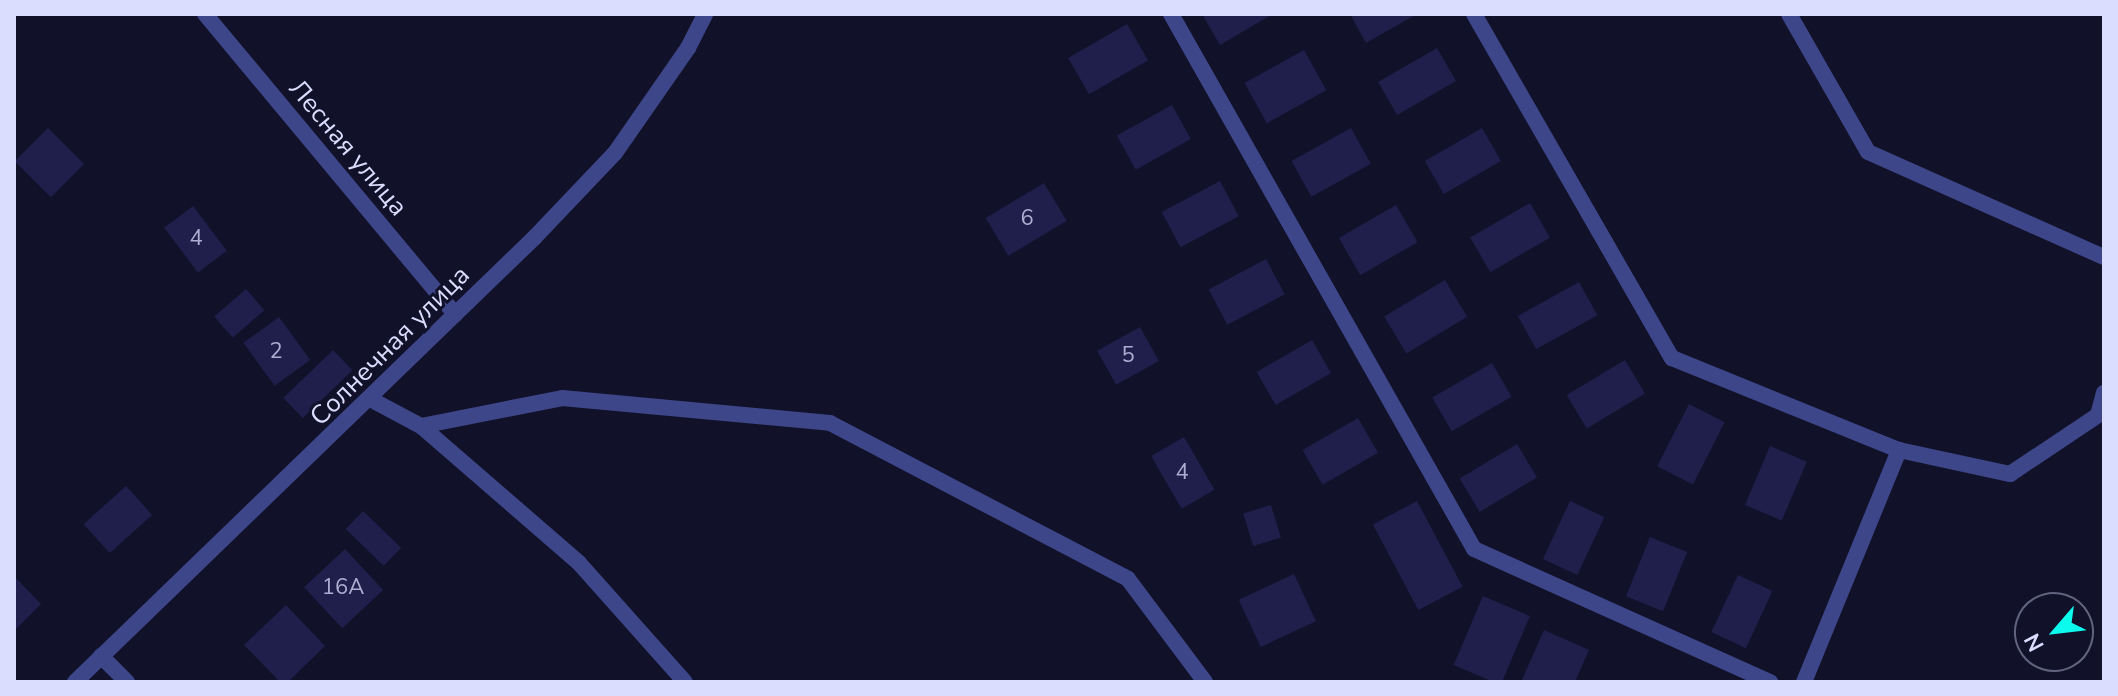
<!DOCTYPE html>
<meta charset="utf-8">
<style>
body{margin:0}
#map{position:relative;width:2118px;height:696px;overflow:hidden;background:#12112a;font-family:"Nunito Sans",sans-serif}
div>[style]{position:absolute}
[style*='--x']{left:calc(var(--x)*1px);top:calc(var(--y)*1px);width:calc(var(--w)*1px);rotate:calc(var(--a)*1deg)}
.building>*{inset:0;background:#201e4b;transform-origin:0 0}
.lane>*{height:16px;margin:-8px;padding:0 8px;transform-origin:8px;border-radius:8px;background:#3d4688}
.street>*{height:16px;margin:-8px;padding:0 8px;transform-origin:8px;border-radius:8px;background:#3d4688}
span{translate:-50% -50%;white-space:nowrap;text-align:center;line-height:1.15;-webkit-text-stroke:6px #12112a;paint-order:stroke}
.number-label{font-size:22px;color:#acadd1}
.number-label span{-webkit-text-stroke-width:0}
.street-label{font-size:26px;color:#dbddfe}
.frame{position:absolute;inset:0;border:16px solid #dbddfe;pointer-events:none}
.north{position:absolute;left:2014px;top:592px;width:80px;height:80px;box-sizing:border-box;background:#12112a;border:2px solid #62637f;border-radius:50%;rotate:242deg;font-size:22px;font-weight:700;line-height:32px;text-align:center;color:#dbddfe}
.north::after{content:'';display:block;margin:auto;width:28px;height:36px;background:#0bfbee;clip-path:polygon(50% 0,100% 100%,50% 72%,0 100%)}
</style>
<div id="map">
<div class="building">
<i style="clip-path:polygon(1202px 14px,1273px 14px,1220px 45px)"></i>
<i style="clip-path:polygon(1350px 14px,1417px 14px,1366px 43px)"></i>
<i style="left:1127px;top:24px;width:42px;height:68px;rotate:60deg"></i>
<i style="left:1437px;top:48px;width:38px;height:68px;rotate:60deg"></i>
<i style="left:1304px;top:50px;width:46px;height:68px;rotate:61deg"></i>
<i style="left:1172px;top:105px;width:39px;height:63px;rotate:61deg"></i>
<i style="left:48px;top:128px;width:51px;height:47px;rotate:45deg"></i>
<i style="left:1351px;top:128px;width:41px;height:68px;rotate:61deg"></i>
<i style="left:1482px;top:128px;width:38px;height:66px;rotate:60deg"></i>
<i style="left:1220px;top:181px;width:40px;height:66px;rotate:62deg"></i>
<i style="left:1044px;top:183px;width:44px;height:68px;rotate:59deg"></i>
<i style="left:1530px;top:203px;width:40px;height:69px;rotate:60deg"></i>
<i style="left:1396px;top:205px;width:43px;height:66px;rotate:60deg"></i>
<i style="left:193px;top:206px;width:56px;height:36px;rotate:53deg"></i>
<i style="left:1266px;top:259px;width:40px;height:65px;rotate:62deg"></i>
<i style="left:1445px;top:280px;width:43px;height:71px;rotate:59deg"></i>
<i style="left:1579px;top:282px;width:38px;height:70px;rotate:61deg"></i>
<i style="left:246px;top:289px;width:28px;height:42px;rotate:49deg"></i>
<i style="left:279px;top:317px;width:53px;height:44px;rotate:54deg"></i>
<i style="left:1140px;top:327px;width:39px;height:49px;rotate:61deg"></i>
<i style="left:1312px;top:340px;width:38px;height:64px;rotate:60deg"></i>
<i style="left:333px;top:350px;width:28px;height:69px;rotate:46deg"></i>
<i style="left:1625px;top:360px;width:39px;height:68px;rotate:59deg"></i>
<i style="left:1492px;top:363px;width:39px;height:69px;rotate:60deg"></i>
<i style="left:1689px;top:404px;width:40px;height:70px;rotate:27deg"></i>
<i style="left:1358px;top:418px;width:40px;height:64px;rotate:60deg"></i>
<i style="left:1184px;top:437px;width:61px;height:38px;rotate:60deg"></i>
<i style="left:1517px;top:444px;width:39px;height:67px;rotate:59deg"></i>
<i style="left:1770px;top:446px;width:40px;height:64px;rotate:23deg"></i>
<i style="left:126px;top:486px;width:39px;height:57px;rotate:48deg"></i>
<i style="left:1417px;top:501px;width:97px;height:50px;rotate:62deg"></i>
<i style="left:1570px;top:501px;width:38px;height:64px;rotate:25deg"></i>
<i style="left:1271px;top:505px;width:34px;height:29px;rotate:73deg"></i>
<i style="left:363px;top:511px;width:53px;height:25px;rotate:44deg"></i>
<i style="left:1650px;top:537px;width:40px;height:64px;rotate:22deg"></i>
<i style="left:345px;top:549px;width:56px;height:56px;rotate:47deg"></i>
<i style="left:1294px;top:574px;width:52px;height:61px;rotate:65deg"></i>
<i style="left:1738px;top:575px;width:38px;height:63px;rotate:25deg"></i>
<i style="clip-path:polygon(14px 576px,41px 604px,14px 631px)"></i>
<i style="left:1483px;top:596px;width:51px;height:75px;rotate:23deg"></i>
<i style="clip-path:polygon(286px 605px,325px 646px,288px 682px,280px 682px,244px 645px)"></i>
<i style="clip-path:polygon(1544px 630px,1589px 650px,1575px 682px,1521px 682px)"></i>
</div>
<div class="lane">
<i style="--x:421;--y:426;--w:144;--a:-11.2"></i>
<i style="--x:562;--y:398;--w:269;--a:5.3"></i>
<i style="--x:830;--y:423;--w:336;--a:27.6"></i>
<i style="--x:1128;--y:579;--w:129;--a:53.2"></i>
</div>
<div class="street">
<i style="--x:205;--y:14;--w:391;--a:50.2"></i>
<i style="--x:1171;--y:14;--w:615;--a:60.47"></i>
<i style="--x:1474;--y:549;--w:325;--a:24.2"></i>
<i style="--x:1474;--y:14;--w:397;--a:60.1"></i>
<i style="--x:1672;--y:358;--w:245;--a:22.1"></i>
<i style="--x:1899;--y:450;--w:114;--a:12.2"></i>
<i style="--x:2010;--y:474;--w:106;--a:-33.8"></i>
<i style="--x:2098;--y:415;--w:23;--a:-75"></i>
<i style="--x:1789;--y:14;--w:159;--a:60.2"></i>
<i style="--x:1868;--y:152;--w:258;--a:24"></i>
<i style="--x:372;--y:400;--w:55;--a:28"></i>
<i style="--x:421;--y:426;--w:209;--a:40.9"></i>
<i style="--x:579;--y:563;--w:159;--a:48.3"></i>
<i style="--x:101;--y:656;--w:37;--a:45"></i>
<i style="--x:75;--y:682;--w:639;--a:-44.05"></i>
<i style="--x:534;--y:238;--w:117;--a:-46.4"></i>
<i style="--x:615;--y:153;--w:128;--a:-55.2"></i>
<i style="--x:688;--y:48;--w:38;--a:-63"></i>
<i style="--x:1804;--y:682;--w:251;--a:-67.7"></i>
</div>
<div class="number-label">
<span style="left:1027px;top:219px">6</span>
<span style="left:196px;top:239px">4</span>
<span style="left:276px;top:352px">2</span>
<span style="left:1128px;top:356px">5</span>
<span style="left:1182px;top:473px">4</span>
<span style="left:343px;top:588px">16А</span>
</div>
<div class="street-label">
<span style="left:348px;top:148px;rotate:50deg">Лесная улица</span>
<span style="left:390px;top:346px;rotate:-45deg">Солнечная улица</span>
</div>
<div class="frame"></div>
<div class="north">N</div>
</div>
